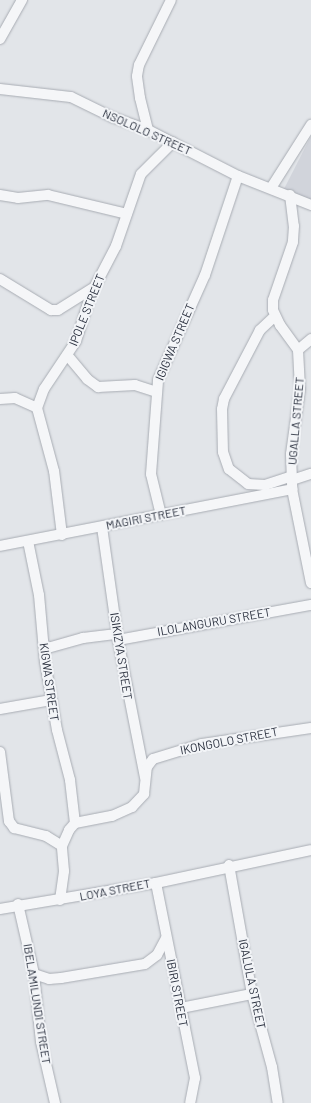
<!DOCTYPE html>
<style>
body{margin:0}
#map{position:relative;width:311px;height:1103px;overflow:hidden;background:#e2e5e9;font-family:Barlow,sans-serif}
div>[style]{position:absolute}
[style*='--x']{left:calc(var(--x)*1px);top:calc(var(--y)*1px);width:calc(var(--w)*1px);rotate:calc(var(--a)*1deg)}
.built>*{inset:0;background:#d1d4db}
.roads{filter:drop-shadow(0 0 1px #a8acb3) drop-shadow(0 0 1px #a8acb3)}
.minor>*{height:10px;margin:-5px;padding:0 5px;transform-origin:5px;border-radius:5px;background:#f5f6f8}
span{translate:-50% -50%;white-space:nowrap;text-align:center;line-height:1.15;-webkit-text-stroke:4px #f2f4f7;paint-order:stroke}
.street-label{font-size:12px;color:#2c3240}
</style>
<div id="map">
<div class="built">
<i style="clip-path:polygon(311px 136px,311px 203px,284px 189px)"></i>
</div>
<div class="roads">
<div class="minor">
<i style="--x:0;--y:39;--w:45;--a:-60.6"></i>
<i style="--x:0;--y:89;--w:71;--a:6.4"></i>
<i style="--x:71;--y:97;--w:46;--a:26"></i>
<i style="--x:112;--y:117;--w:38;--a:20"></i>
<i style="--x:148;--y:130;--w:101;--a:27.1"></i>
<i style="--x:238;--y:176;--w:79;--a:21.7"></i>
<i style="--x:148;--y:130;--w:33;--a:-104"></i>
<i style="--x:140;--y:98;--w:22;--a:-98"></i>
<i style="--x:137;--y:76;--w:11;--a:-80"></i>
<i style="--x:139;--y:65;--w:72;--a:-63.8"></i>
<i style="--x:271;--y:188;--w:75;--a:-57.6"></i>
<i style="--x:0;--y:195;--w:18;--a:9"></i>
<i style="--x:18;--y:198;--w:30;--a:-6"></i>
<i style="--x:48;--y:195;--w:81;--a:13.5"></i>
<i style="--x:290;--y:195;--w:31;--a:83"></i>
<i style="--x:294;--y:226;--w:16;--a:94"></i>
<i style="--x:293;--y:242;--w:61;--a:109"></i>
<i style="--x:273;--y:300;--w:10;--a:90"></i>
<i style="--x:273;--y:310;--w:17;--a:65"></i>
<i style="--x:280;--y:325;--w:31;--a:54"></i>
<i style="--x:298;--y:350;--w:39;--a:87"></i>
<i style="--x:300;--y:389;--w:66;--a:97.9"></i>
<i style="--x:291;--y:454;--w:35;--a:88"></i>
<i style="--x:292;--y:489;--w:96;--a:78.6"></i>
<i style="--x:0;--y:279;--w:60;--a:31.3"></i>
<i style="--x:51;--y:310;--w:7;--a:0"></i>
<i style="--x:58;--y:310;--w:41;--a:-32.2"></i>
<i style="--x:275;--y:316;--w:21;--a:137"></i>
<i style="--x:260;--y:330;--w:78;--a:117.6"></i>
<i style="--x:224;--y:399;--w:10;--a:101"></i>
<i style="--x:222;--y:409;--w:43;--a:88.7"></i>
<i style="--x:223;--y:452;--w:18;--a:71"></i>
<i style="--x:229;--y:469;--w:24;--a:38"></i>
<i style="--x:248;--y:484;--w:17;--a:3"></i>
<i style="--x:265;--y:485;--w:28;--a:-18"></i>
<i style="--x:298;--y:350;--w:17;--a:-40"></i>
<i style="--x:68;--y:356;--w:30;--a:50"></i>
<i style="--x:87;--y:379;--w:14;--a:36"></i>
<i style="--x:98;--y:387;--w:37;--a:-3"></i>
<i style="--x:135;--y:385;--w:22;--a:18"></i>
<i style="--x:0;--y:399;--w:15;--a:-4"></i>
<i style="--x:15;--y:398;--w:24;--a:24"></i>
<i style="--x:292;--y:480;--w:20;--a:-18"></i>
<i style="--x:161;--y:515;--w:42;--a:-103.7"></i>
<i style="--x:151;--y:474;--w:94;--a:-85.7"></i>
<i style="--x:158;--y:380;--w:115;--a:-65.9"></i>
<i style="--x:205;--y:275;--w:104;--a:-71.6"></i>
<i style="--x:102;--y:527;--w:114;--a:81.9"></i>
<i style="--x:118;--y:640;--w:140;--a:78.9"></i>
<i style="--x:62;--y:535;--w:64;--a:-97.1"></i>
<i style="--x:54;--y:471;--w:65;--a:-105.1"></i>
<i style="--x:37;--y:408;--w:20;--a:-70"></i>
<i style="--x:44;--y:389;--w:58;--a:-56.3"></i>
<i style="--x:76;--y:341;--w:49;--a:-72.3"></i>
<i style="--x:91;--y:294;--w:54;--a:-62.5"></i>
<i style="--x:116;--y:246;--w:76;--a:-70.9"></i>
<i style="--x:141;--y:174;--w:45;--a:-45"></i>
<i style="--x:28;--y:541;--w:55;--a:78.5"></i>
<i style="--x:39;--y:595;--w:67;--a:84.9"></i>
<i style="--x:45;--y:662;--w:69;--a:80"></i>
<i style="--x:57;--y:730;--w:52;--a:75.4"></i>
<i style="--x:70;--y:780;--w:43;--a:83.4"></i>
<i style="--x:0;--y:546;--w:298;--a:-11"></i>
<i style="--x:118;--y:640;--w:196;--a:-10.3"></i>
<i style="--x:44;--y:649;--w:41;--a:-15.8"></i>
<i style="--x:83;--y:638;--w:34;--a:-7"></i>
<i style="--x:0;--y:709;--w:52;--a:-10"></i>
<i style="--x:0;--y:752;--w:70;--a:82.6"></i>
<i style="--x:9;--y:821;--w:9;--a:54"></i>
<i style="--x:14;--y:828;--w:33;--a:14"></i>
<i style="--x:46;--y:836;--w:19;--a:32"></i>
<i style="--x:229;--y:865;--w:131;--a:79.9"></i>
<i style="--x:252;--y:994;--w:76;--a:74.7"></i>
<i style="--x:272;--y:1067;--w:36;--a:81"></i>
<i style="--x:156;--y:883;--w:199;--a:78.7"></i>
<i style="--x:195;--y:1078;--w:25;--a:101"></i>
<i style="--x:60;--y:900;--w:29;--a:-82"></i>
<i style="--x:64;--y:871;--w:25;--a:-95"></i>
<i style="--x:62;--y:846;--w:17;--a:-66"></i>
<i style="--x:69;--y:830;--w:9;--a:-49"></i>
<i style="--x:75;--y:823;--w:38;--a:-11"></i>
<i style="--x:112;--y:816;--w:22;--a:-24"></i>
<i style="--x:132;--y:807;--w:18;--a:-47"></i>
<i style="--x:144;--y:794;--w:27;--a:-84"></i>
<i style="--x:147;--y:767;--w:10;--a:-53"></i>
<i style="--x:153;--y:759;--w:51;--a:-17"></i>
<i style="--x:202;--y:744;--w:110;--a:-8.4"></i>
<i style="--x:18;--y:904;--w:72;--a:77.1"></i>
<i style="--x:34;--y:974;--w:68;--a:84.1"></i>
<i style="--x:41;--y:1042;--w:63;--a:77.1"></i>
<i style="--x:0;--y:909;--w:158;--a:-9.5"></i>
<i style="--x:156;--y:883;--w:158;--a:-12"></i>
<i style="--x:34;--y:974;--w:16;--a:18"></i>
<i style="--x:49;--y:979;--w:12;--a:-5"></i>
<i style="--x:61;--y:978;--w:85;--a:-9.5"></i>
<i style="--x:145;--y:964;--w:15;--a:-37"></i>
<i style="--x:157;--y:955;--w:19;--a:-62"></i>
<i style="--x:181;--y:1008;--w:72;--a:-11.2"></i>
</div>
</div>
<div class="street-label">
<span style="left:147px;top:132px;rotate:24deg">NSOLOLO STREET</span>
<span style="left:87px;top:310px;rotate:-68deg">IPOLE STREET</span>
<span style="left:175px;top:342px;rotate:-67deg">IGIGWA STREET</span>
<span style="left:296px;top:421px;rotate:-85deg">UGALLA STREET</span>
<span style="left:146px;top:518px;rotate:-11deg">MAGIRI STREET</span>
<span style="left:214px;top:622px;rotate:-10deg">ILOLANGURU STREET</span>
<span style="left:121px;top:656px;rotate:81deg">ISIKIZYA STREET</span>
<span style="left:49px;top:682px;rotate:82deg">KIGWA STREET</span>
<span style="left:229px;top:741px;rotate:-11deg">IKONGOLO STREET</span>
<span style="left:115px;top:890px;rotate:-11deg">LOYA STREET</span>
<span style="left:252px;top:984px;rotate:78deg">IGALULA STREET</span>
<span style="left:177px;top:993px;rotate:79deg">IBIRI STREET</span>
<span style="left:37px;top:1004px;rotate:81deg">IBELAMILUNDI STREET</span>
</div>
</div>
